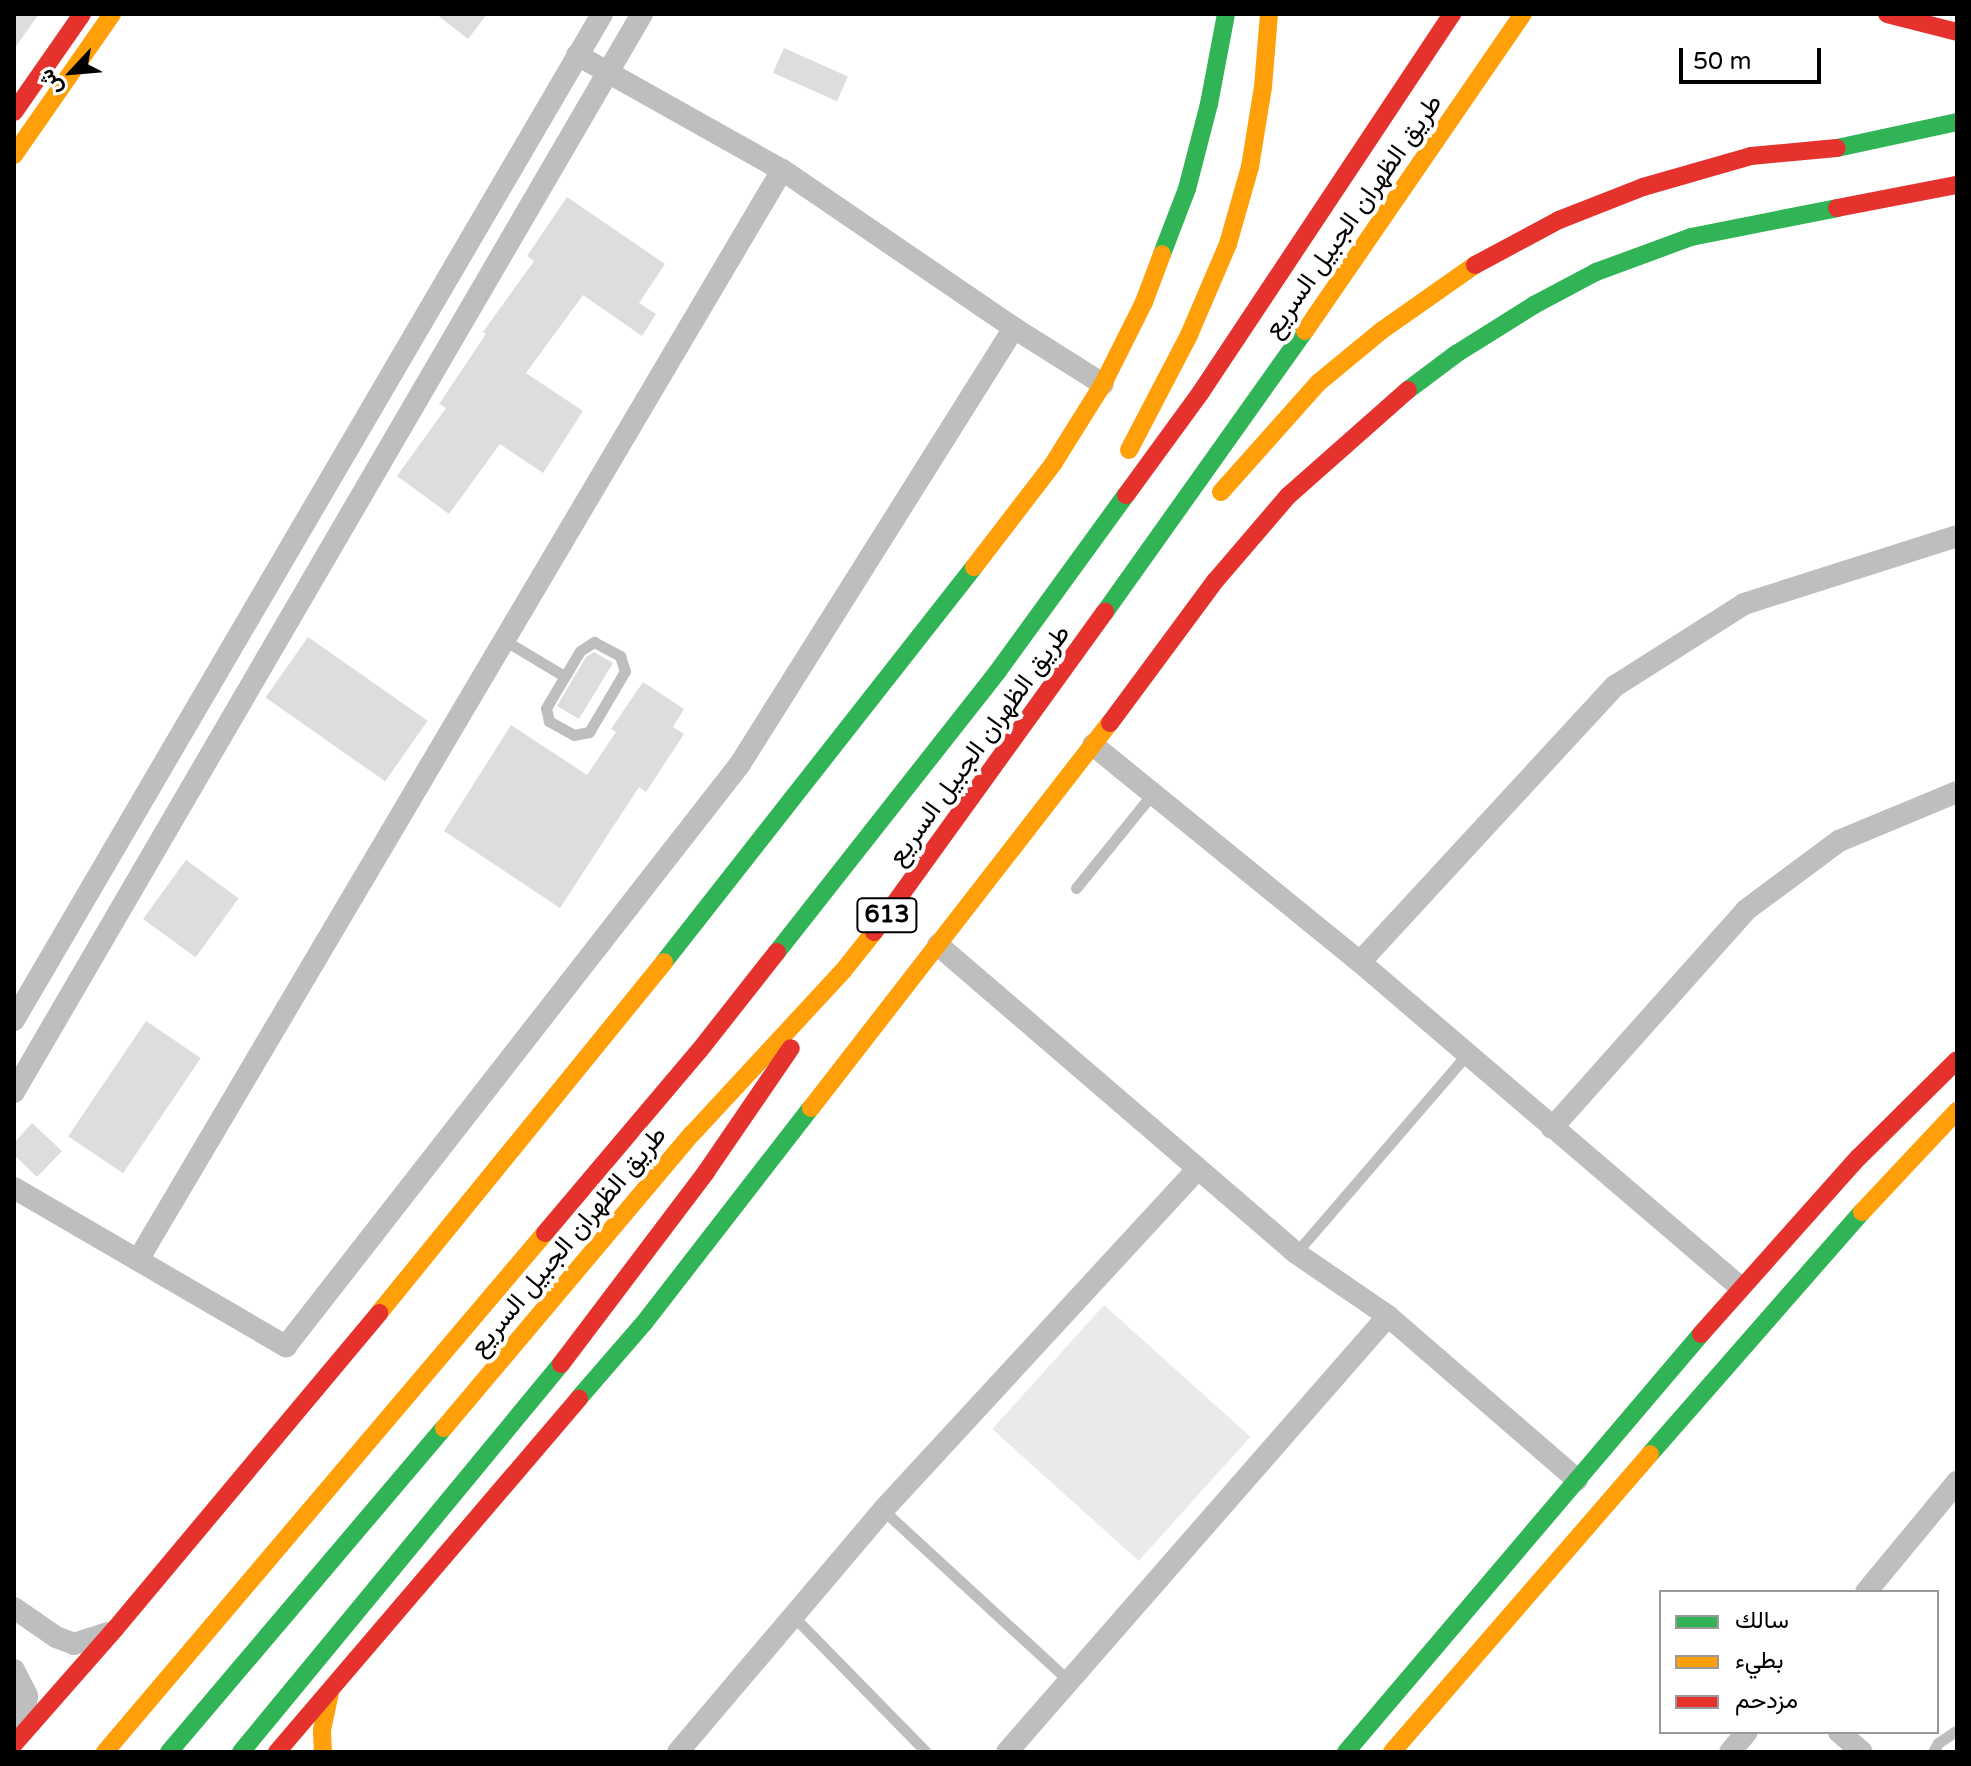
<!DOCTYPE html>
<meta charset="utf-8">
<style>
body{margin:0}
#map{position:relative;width:1971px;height:1766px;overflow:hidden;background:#fff;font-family:"Varela Round",Vazirmatn,sans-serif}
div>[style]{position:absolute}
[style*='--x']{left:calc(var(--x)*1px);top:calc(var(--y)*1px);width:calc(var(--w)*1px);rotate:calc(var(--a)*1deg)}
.green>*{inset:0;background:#eaeaea;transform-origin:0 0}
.building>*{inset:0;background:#ddd;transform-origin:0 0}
.lane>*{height:11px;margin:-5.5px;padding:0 5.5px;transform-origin:5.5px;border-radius:5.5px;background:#bebebe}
.street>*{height:22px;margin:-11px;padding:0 11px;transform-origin:11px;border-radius:11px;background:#bebebe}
.fast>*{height:18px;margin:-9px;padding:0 9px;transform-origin:9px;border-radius:9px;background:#30b455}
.slow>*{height:18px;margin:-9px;padding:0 9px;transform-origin:9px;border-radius:9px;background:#ff9f0a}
.jam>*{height:18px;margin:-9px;padding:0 9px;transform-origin:9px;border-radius:9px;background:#e5322d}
span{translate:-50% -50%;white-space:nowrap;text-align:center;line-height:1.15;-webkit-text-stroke:8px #fff;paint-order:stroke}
.shield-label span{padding:2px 6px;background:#fff;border:2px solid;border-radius:6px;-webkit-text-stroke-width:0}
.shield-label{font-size:24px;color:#000;font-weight:700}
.street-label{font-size:26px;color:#000}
.frame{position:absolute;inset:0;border:16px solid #000;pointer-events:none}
.legend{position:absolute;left:1659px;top:1590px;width:280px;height:144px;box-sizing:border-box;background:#fff;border:2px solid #999;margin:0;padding:10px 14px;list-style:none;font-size:24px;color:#000}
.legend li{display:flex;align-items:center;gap:16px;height:40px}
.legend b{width:40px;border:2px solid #999}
.north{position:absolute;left:32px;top:32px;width:80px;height:80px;-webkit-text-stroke:6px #fff;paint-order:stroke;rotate:244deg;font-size:22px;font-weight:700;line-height:32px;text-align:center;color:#000}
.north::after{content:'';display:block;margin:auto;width:28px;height:36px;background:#000;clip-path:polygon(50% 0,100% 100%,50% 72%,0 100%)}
.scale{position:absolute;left:1679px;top:48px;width:142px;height:36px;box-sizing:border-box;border:4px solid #000;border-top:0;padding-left:10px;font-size:24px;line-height:28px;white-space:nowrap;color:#000;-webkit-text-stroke:6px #fff;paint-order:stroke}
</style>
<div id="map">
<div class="green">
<i style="left:1104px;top:1305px;width:197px;height:167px;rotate:42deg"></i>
</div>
<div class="building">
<i style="clip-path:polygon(14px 14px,39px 14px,14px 49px)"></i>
<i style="clip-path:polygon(436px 14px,487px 14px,468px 39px)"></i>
<i style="left:784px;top:48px;width:70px;height:27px;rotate:24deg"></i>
<i style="clip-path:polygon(567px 197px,665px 264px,639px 303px,656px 314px,642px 336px,583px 295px,526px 373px,583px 411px,543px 473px,500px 444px,449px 514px,397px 476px,446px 408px,439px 404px,486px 334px,483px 332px,534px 261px,527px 256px)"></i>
<i style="left:308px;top:637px;width:146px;height:74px;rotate:35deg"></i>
<i style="clip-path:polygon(594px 652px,613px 663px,579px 719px,557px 706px,586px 657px)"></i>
<i style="clip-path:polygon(643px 682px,684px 709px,673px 727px,684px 734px,646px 792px,639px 787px,560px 908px,444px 831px,511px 725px,587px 775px,616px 732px,611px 729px)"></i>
<i style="left:186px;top:860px;width:65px;height:73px;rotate:36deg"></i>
<i style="left:146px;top:1021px;width:66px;height:139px;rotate:34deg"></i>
<i style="clip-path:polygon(32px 1123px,62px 1151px,37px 1177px,14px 1155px,14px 1143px)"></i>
</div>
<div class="lane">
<i style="--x:504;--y:640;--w:70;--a:31"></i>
<i style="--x:594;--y:642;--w:30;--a:28"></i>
<i style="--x:620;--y:656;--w:16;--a:72"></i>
<i style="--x:625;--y:671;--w:71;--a:120.5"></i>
<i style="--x:589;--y:732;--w:15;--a:169"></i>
<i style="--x:574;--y:735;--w:29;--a:-151"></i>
<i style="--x:549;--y:721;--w:13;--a:-103"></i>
<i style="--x:546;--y:708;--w:66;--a:-59.2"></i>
<i style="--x:580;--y:651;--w:17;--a:-33"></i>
<i style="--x:1076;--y:888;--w:121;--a:-51"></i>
<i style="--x:1296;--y:1253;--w:262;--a:-49.3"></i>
<i style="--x:883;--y:1510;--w:253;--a:42.6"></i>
<i style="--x:793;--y:1616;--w:190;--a:45.6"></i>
<i style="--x:1933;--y:1752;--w:10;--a:-61"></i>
<i style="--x:1938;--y:1743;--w:23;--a:-34"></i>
</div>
<div class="street">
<i style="--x:1014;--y:328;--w:105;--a:32.2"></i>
<i style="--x:1093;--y:745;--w:344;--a:39.1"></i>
<i style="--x:1360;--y:962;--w:500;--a:40.54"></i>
<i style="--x:938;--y:945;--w:472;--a:40.7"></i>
<i style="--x:1296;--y:1253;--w:112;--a:34.4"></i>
<i style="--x:1388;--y:1316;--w:250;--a:40.9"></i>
<i style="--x:1360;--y:962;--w:376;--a:-47.3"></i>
<i style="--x:1615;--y:686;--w:153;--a:-32.4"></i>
<i style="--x:1744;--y:604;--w:224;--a:-17.7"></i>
<i style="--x:14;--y:1020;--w:1165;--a:-59.69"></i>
<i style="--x:14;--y:1092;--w:1248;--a:-59.78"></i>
<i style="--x:1552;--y:1128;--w:292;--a:-48.3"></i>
<i style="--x:1746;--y:910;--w:116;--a:-36.6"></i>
<i style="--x:1839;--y:841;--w:128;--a:-22.6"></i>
<i style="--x:14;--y:1188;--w:315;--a:30.2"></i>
<i style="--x:286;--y:1346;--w:738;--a:-52.04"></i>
<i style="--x:740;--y:764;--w:515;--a:-57.85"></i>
<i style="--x:1014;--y:328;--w:281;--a:-145.7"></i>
<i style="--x:782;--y:170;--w:235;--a:-150.7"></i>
<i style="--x:138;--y:1260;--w:1266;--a:-59.42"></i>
<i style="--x:1866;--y:1592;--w:143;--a:-50.4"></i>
<i style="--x:14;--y:1608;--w:51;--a:34.6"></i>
<i style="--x:56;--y:1637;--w:19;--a:21"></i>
<i style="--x:74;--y:1644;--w:35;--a:-18"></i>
<i style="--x:14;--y:1670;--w:29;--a:63"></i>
<i style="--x:27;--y:1696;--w:33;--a:99"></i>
<i style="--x:1839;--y:1732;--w:30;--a:41"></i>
<i style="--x:678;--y:1752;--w:317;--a:-49.7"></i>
<i style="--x:883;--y:1510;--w:464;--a:-47.3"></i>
<i style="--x:1007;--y:1752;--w:579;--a:-48.85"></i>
<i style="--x:1730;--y:1752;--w:26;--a:-50"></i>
</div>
<div class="fast">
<i style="--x:1837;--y:148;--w:123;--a:-12.2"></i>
<i style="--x:1162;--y:254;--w:70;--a:-69"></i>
<i style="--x:1187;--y:189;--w:88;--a:-75.5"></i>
<i style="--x:1209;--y:104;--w:92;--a:-79.3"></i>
<i style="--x:1408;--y:390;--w:60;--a:-36.9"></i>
<i style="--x:1456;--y:354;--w:92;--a:-32.1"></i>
<i style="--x:1534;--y:305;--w:70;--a:-28"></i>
<i style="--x:1596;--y:272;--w:101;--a:-20.2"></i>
<i style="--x:1691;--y:237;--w:149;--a:-11.2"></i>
<i style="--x:1105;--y:612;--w:345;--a:-54.6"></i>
<i style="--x:777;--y:952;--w:357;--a:-51.8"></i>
<i style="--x:998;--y:671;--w:218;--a:-54"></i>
<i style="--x:664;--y:962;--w:502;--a:-51.87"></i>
<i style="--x:579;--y:1398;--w:99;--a:-49.1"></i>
<i style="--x:644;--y:1323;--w:272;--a:-52.2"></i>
<i style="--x:1650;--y:1454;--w:322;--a:-48.8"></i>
<i style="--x:169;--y:1752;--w:425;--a:-49.7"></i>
<i style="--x:241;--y:1752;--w:503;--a:-50.49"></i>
<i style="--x:1346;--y:1752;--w:548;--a:-49.66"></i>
</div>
<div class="slow">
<i style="--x:14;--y:155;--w:172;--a:-55.2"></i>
<i style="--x:1305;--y:331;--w:385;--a:-55.5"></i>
<i style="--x:1129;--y:450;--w:130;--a:-62.4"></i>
<i style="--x:1189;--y:335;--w:99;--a:-66.8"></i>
<i style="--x:1228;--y:244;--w:80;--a:-74.1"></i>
<i style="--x:1250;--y:167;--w:81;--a:-80.8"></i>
<i style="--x:1263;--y:87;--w:73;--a:-85.3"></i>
<i style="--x:1221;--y:492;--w:146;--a:-48.3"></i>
<i style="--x:1318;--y:383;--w:82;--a:-39.5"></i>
<i style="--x:1381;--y:331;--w:115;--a:-35.1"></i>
<i style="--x:974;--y:567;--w:130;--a:-52.5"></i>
<i style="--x:1053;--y:464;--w:94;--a:-58"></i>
<i style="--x:1103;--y:384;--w:92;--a:-63.4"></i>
<i style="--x:1144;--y:302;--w:51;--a:-69.4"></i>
<i style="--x:811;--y:1108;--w:487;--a:-52.2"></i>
<i style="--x:1862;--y:1212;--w:139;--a:-46.8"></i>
<i style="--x:379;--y:1313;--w:452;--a:-50.9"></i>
<i style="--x:444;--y:1428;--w:385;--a:-49.9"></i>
<i style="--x:692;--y:1134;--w:222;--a:-47.2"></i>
<i style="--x:843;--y:971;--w:50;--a:-51.5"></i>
<i style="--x:105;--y:1752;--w:680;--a:-49.71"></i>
<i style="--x:323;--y:1752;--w:22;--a:-93"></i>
<i style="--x:322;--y:1730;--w:39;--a:-78"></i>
<i style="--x:1392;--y:1752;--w:394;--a:-49.1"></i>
</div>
<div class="jam">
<i style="--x:1887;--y:14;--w:72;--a:14.4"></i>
<i style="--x:14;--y:112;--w:119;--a:-55.2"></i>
<i style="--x:1837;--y:208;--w:122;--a:-10.9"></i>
<i style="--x:1475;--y:265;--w:95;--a:-28.2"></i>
<i style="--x:1559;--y:220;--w:90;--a:-21.4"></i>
<i style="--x:1643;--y:187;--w:112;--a:-16"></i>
<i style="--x:1751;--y:156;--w:86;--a:-5.3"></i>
<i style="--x:1126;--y:495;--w:127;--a:-53.9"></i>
<i style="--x:1201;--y:392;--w:454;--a:-56.4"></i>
<i style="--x:1110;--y:723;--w:178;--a:-53.5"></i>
<i style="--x:1216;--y:580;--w:111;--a:-49.4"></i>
<i style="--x:1288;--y:496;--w:160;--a:-41.5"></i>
<i style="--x:874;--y:932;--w:395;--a:-54.2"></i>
<i style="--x:545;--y:1233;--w:238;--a:-49.8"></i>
<i style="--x:699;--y:1051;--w:126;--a:-51.8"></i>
<i style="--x:1701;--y:1334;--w:236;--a:-48.3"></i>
<i style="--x:1858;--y:1158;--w:139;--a:-44.7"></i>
<i style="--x:561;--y:1364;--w:241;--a:-52.9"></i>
<i style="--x:706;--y:1172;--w:150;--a:-55.6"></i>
<i style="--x:14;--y:1744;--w:153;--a:-48.7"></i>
<i style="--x:115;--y:1629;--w:412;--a:-50.1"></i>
<i style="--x:277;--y:1752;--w:465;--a:-49.5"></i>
</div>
<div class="shield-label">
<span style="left:887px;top:915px">613</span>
</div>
<div class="street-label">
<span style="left:1353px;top:216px;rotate:-55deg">طريق الظهران الجبيل السريع</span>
<span style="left:979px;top:745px;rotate:-54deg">طريق الظهران الجبيل السريع</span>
<span style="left:568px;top:1241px;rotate:-50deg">طريق الظهران الجبيل السريع</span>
</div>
<div class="frame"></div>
<ul class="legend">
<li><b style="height:10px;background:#30b455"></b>سالك</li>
<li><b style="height:10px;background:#ff9f0a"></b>بطيء</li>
<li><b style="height:10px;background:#e5322d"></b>مزدحم</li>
</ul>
<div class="north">ش</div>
<div class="scale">50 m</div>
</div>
